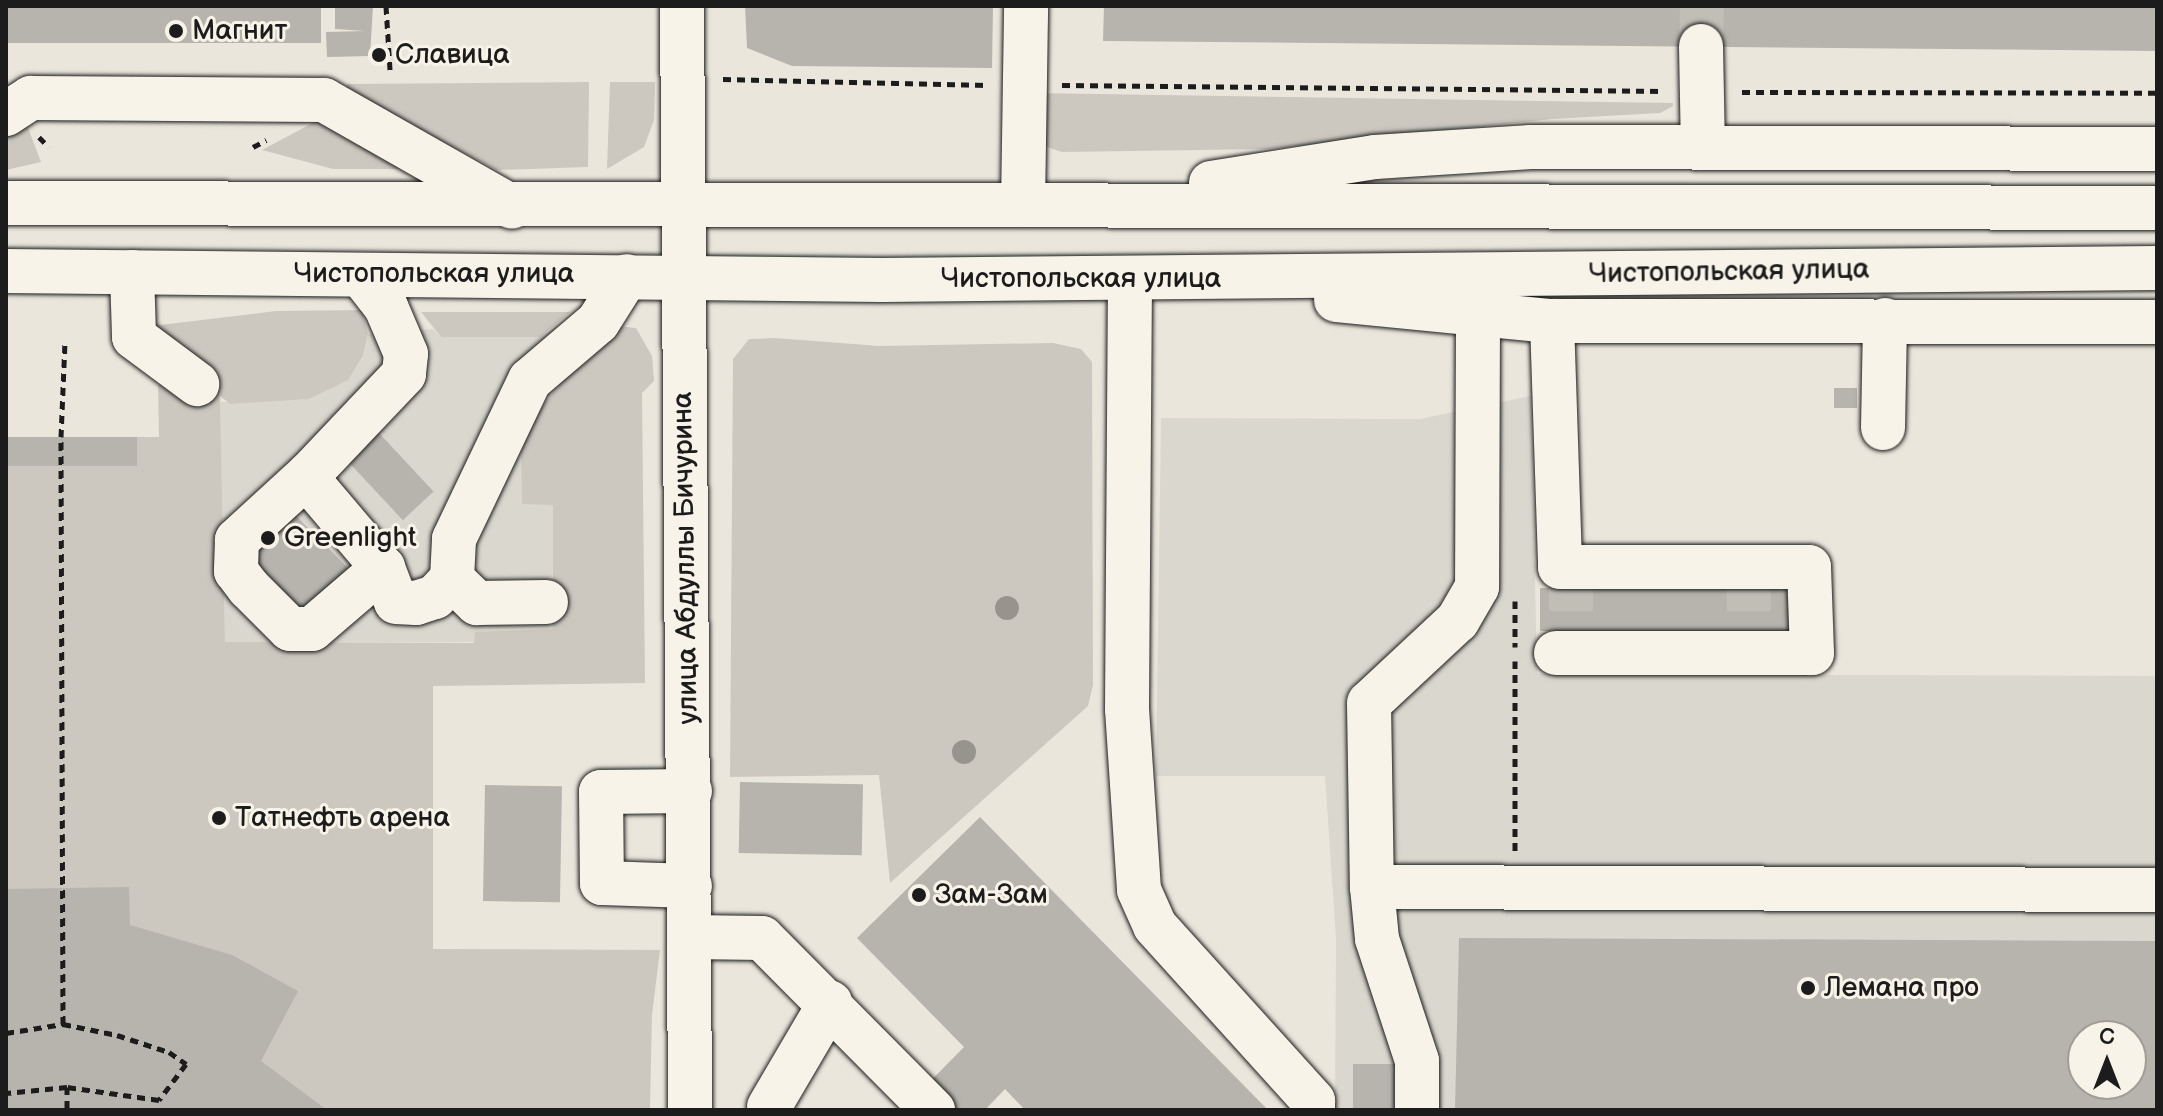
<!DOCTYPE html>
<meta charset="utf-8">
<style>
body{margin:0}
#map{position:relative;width:2163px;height:1116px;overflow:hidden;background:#eae6dc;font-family:"Balsamiq Sans",sans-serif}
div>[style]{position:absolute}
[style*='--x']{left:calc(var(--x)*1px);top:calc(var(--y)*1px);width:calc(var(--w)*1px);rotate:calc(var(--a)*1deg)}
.built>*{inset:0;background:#dad7ce}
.green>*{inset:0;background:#ccc8c0}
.building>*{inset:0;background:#b6b4ac;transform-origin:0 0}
.minor-tunnel>*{height:44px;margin-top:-22px;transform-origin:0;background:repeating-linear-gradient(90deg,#c1beb6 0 44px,transparent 0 66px)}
.path>*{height:5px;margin-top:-2.5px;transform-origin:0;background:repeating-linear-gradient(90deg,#1c1c1c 0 8px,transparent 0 14px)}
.roads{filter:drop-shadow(0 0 2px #1c1c1c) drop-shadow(0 0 2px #1c1c1c)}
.minor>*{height:44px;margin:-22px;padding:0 22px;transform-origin:22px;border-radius:22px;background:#f7f3e8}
.major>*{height:44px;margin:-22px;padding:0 22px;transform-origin:22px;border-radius:22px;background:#f7f3e8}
.trees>*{width:24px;height:24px;margin:-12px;border-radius:50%;background:#96948d}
.dots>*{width:22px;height:22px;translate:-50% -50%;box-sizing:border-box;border:4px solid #f7f3e8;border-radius:50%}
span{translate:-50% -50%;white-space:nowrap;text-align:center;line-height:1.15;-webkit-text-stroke:6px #f7f3e8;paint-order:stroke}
.poi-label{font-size:28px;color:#1c1c1c}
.left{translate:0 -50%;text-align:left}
.street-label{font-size:28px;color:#1c1c1c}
.frame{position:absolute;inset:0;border:8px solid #1c1c1c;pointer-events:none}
.north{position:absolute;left:2067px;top:1020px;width:80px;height:80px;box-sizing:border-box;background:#f7f3e8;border:2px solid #9f9d96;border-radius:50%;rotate:0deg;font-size:22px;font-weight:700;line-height:32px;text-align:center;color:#1c1c1c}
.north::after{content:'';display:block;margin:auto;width:28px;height:36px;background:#1c1c1c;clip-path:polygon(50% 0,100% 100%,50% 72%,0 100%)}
</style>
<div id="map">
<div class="built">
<i style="clip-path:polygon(556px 327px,580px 358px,553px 504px,554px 629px,475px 642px,225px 642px,220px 402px,309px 399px,348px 379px,363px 357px,368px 334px,433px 329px,441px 337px,540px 337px)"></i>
<i style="clip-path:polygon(evenodd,1531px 396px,1537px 674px,2157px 676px,2157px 1110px,1335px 1110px,1336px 939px,1325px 776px,1156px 776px,1161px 418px,1420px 419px,1531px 396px,2083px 1036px,2131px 1036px,2131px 1084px,2083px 1084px,2083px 1036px)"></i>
</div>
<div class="green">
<i style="clip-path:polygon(589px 82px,588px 167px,497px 170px,346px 92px,347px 84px)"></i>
<i style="clip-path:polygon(610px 82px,655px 82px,654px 120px,644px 147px,607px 169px)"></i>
<i style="clip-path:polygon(1033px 93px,1673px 103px,1673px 106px,1660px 113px,1552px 119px,1268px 149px,1062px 152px,1041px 145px)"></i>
<i style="clip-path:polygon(22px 112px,41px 162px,6px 170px,6px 122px)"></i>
<i style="clip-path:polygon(322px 118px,402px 169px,333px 169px,262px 150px)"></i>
<i style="clip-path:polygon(362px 310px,368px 334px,363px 356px,348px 380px,309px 399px,230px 404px,220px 396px,225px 642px,474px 643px,475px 632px,553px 629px,553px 505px,522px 504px,521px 434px,585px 352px,617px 326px,636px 328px,652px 356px,654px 381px,642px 393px,645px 683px,433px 686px,433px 949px,660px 950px,652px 1015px,650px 1110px,6px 1110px,6px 437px,159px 437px,158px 385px,197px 384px,152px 326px,276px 311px)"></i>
<i style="clip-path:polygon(421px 312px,570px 312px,540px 337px,441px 337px)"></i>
<i style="clip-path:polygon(775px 338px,879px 346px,1053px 343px,1081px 349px,1092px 362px,1093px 685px,1088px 706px,890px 883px,879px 775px,730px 777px,733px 359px,749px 339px)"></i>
</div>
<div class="building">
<i style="left:6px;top:6px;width:315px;height:37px"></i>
<i style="clip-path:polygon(335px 6px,373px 6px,370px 56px,327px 57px,326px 32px,365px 31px,335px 29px)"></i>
<i style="clip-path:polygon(745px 6px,993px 6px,992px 68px,792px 66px,747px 48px)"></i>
<i style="clip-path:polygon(1104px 6px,2157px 6px,2157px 51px,1103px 41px)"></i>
<i style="left:1834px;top:388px;width:23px;height:20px"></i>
<i style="left:351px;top:403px;width:121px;height:42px;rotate:47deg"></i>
<i style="left:6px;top:437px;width:131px;height:29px"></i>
<i style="left:288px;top:508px;width:94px;height:62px;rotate:45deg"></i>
<i style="left:1540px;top:588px;width:250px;height:43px"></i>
<i style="left:740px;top:782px;width:123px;height:71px;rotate:1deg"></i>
<i style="left:485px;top:785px;width:77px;height:116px;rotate:1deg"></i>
<i style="clip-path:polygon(980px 817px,1268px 1110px,1025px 1110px,1005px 1089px,985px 1110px,902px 1110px,964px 1047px,857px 938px)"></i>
<i style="clip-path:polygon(129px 887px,130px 925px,232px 955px,298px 991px,261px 1061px,327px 1110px,6px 1110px,6px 889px)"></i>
<i style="clip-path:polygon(evenodd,1459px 938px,2157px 941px,2157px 1110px,1455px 1110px,1459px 938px,2083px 1036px,2131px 1036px,2131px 1084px,2083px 1084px,2083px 1036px)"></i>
<i style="left:1404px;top:1064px;width:46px;height:51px;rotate:90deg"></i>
</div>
<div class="minor-tunnel">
<i style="--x:1701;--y:46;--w:40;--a:-88.6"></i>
<i style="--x:1571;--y:567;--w:86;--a:90"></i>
<i style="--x:1748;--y:567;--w:86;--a:88.7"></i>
</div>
<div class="path">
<i style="--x:386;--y:6;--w:64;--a:86.4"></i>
<i style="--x:723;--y:79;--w:265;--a:1.3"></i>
<i style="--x:1062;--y:85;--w:602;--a:0.57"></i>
<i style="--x:1742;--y:92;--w:415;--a:0.1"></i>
<i style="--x:39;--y:137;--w:14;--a:45"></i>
<i style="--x:253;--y:147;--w:15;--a:-28"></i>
<i style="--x:1515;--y:601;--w:46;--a:90"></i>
<i style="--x:1515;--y:661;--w:190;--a:90"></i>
<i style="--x:63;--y:1024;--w:587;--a:-90.2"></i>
<i style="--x:61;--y:437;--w:97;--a:-87.6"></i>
<i style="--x:6;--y:1033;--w:58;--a:-9"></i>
<i style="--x:63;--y:1024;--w:55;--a:11.5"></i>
<i style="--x:117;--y:1035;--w:55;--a:18.1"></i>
<i style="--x:169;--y:1052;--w:21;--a:35"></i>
<i style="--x:186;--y:1064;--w:45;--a:126.9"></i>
<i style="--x:159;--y:1100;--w:93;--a:-172"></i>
<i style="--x:67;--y:1087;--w:61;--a:174.4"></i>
<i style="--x:67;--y:1087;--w:23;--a:90"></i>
</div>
<div class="roads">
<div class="minor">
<i style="--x:682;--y:6;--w:1104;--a:89.58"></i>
<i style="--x:1701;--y:46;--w:102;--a:88.9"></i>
<i style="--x:6;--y:114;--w:30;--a:-33"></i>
<i style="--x:31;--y:98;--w:293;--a:0.4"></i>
<i style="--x:324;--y:100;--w:216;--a:29.6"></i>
<i style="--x:1023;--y:205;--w:199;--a:-89.1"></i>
<i style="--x:132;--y:272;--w:65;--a:88.2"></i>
<i style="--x:134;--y:337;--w:79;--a:36.7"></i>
<i style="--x:361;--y:275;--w:41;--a:52"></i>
<i style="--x:386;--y:307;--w:51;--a:66.9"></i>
<i style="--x:406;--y:354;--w:20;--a:96"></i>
<i style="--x:404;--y:374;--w:138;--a:133.5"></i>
<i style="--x:309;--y:474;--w:9;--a:77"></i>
<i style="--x:311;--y:483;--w:111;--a:49.7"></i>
<i style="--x:383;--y:568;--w:36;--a:69"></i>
<i style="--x:396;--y:602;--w:20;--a:3"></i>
<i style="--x:416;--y:603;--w:20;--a:-18"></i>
<i style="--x:435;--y:597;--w:25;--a:-47"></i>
<i style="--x:452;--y:579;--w:40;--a:-87.1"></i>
<i style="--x:454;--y:539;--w:176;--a:-64.5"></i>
<i style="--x:530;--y:380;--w:89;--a:-40.5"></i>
<i style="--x:598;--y:322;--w:54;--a:-57.8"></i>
<i style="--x:1130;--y:278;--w:431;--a:90.4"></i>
<i style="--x:1127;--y:709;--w:181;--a:86.2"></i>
<i style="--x:1139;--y:890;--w:39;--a:66"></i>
<i style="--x:1155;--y:926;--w:236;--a:47.9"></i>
<i style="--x:1313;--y:1101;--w:9;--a:90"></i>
<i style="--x:1478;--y:318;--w:269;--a:90.2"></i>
<i style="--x:1477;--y:587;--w:39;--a:120"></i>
<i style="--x:1457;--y:621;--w:120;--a:137"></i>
<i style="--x:1369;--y:703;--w:184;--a:89.1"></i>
<i style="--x:1372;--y:887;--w:785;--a:0.22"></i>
<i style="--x:1552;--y:321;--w:246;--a:88.1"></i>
<i style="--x:1560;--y:567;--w:249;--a:0"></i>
<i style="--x:1809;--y:567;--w:86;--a:88"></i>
<i style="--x:1812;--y:653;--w:256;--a:180"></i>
<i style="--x:1883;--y:428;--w:108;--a:-88.9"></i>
<i style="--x:309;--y:474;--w:98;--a:137.5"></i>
<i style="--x:237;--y:540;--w:31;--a:92"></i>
<i style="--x:236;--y:571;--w:21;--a:53"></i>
<i style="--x:249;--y:588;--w:58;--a:45"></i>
<i style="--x:290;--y:629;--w:22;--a:0"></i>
<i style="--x:312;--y:629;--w:94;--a:-40.7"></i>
<i style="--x:452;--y:579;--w:35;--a:44"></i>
<i style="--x:477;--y:603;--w:69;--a:-0.8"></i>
<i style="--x:690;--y:791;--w:89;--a:179.4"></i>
<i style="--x:601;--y:792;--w:91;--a:89.4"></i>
<i style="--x:602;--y:883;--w:88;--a:2"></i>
<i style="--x:1372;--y:887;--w:52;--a:84.5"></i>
<i style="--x:1377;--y:939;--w:128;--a:71.8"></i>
<i style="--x:1417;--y:1061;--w:49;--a:90"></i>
<i style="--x:690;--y:937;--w:72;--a:0.8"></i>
<i style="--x:762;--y:938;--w:243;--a:45.2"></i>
<i style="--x:769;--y:1107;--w:121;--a:-59.6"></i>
</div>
<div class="major">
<i style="--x:1211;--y:183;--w:166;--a:-9"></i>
<i style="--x:1375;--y:157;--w:156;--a:-3.7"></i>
<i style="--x:1531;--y:147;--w:626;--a:0.18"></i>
<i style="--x:6;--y:203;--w:2151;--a:0.13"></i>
<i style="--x:6;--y:271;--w:876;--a:0.59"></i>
<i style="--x:882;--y:280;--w:1275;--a:-0.54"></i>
<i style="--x:1336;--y:300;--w:217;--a:5.6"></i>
<i style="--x:1552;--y:321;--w:605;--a:0.09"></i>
</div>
</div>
<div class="trees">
<i style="left:1007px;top:608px"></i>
<i style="left:964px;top:752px"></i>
</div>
<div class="dots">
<i style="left:176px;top:31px;background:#1c1c1c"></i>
<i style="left:379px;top:55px;background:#1c1c1c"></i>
<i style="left:268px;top:538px;background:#1c1c1c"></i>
<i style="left:219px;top:818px;background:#1c1c1c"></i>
<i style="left:919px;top:895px;background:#1c1c1c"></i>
<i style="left:1808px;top:988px;background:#1c1c1c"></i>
</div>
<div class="poi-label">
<span class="left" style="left:192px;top:31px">Магнит</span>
<span class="left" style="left:395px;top:55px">Славица</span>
<span class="left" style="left:284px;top:538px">Greenlight</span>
<span class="left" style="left:235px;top:818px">Татнефть арена</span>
<span class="left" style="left:935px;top:895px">Зам-Зам</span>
<span class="left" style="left:1824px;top:988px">Лемана про</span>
</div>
<div class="street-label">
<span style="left:1729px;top:272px;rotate:-1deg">Чистопольская улица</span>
<span style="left:434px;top:274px">Чистопольская улица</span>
<span style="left:1081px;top:279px">Чистопольская улица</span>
<span style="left:686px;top:558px;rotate:-91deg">улица Абдуллы Бичурина</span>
</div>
<div class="frame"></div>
<div class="north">С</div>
</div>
